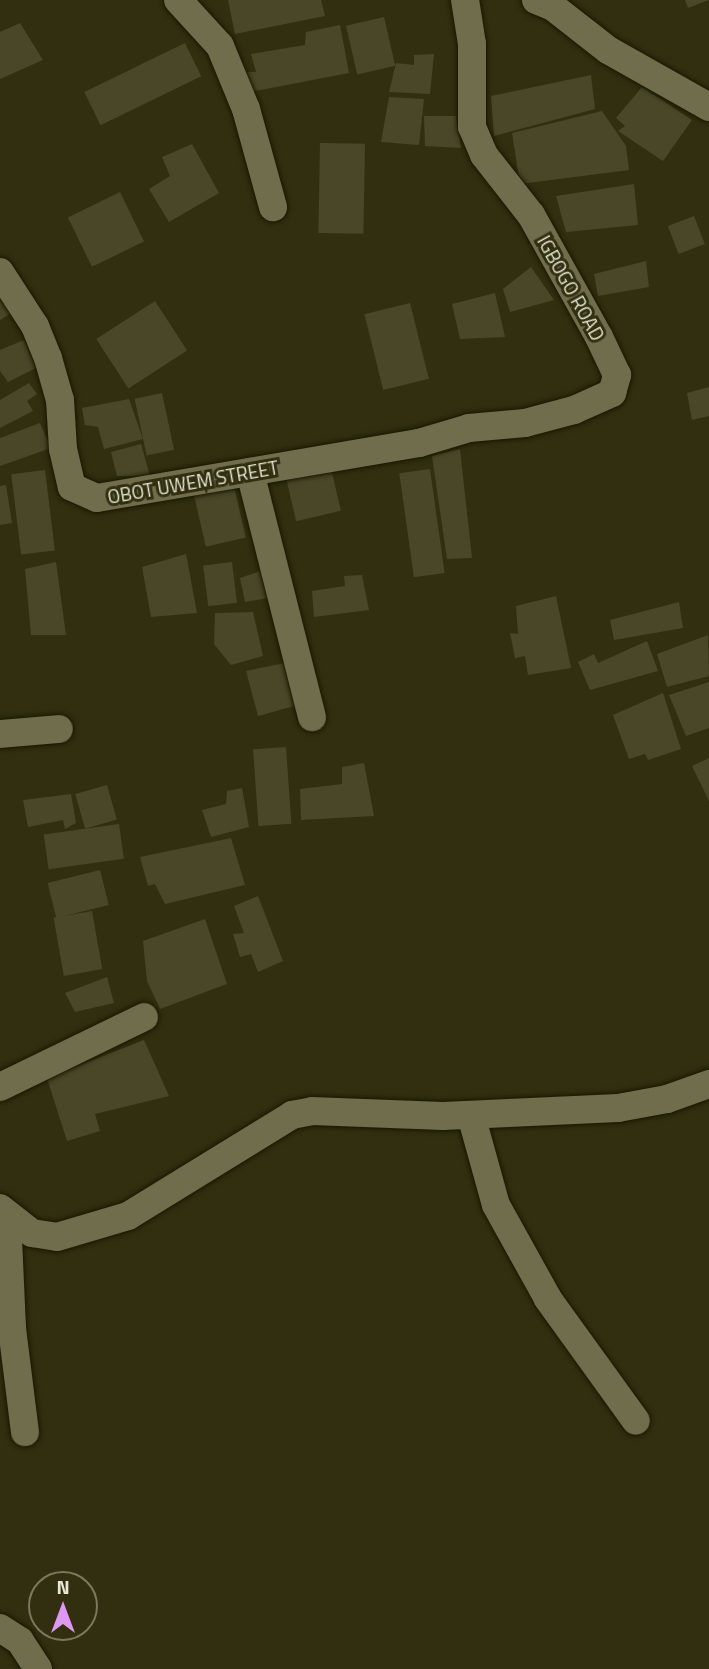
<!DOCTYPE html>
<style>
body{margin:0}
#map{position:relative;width:709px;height:1669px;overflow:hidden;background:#312f10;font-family:"Titillium Web",sans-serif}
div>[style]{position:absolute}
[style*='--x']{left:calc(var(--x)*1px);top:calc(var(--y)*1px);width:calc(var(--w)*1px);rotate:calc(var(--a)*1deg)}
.building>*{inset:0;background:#494728;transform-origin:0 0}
.roads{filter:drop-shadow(0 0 2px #191700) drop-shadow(0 0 2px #191700)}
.minor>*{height:28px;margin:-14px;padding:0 14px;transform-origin:14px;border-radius:14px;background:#6f6d4c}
span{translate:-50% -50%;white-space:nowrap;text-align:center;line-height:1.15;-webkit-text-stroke:6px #312f10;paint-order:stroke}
.street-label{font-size:19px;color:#e8e7d5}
.north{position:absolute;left:28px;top:1571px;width:70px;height:70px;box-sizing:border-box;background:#312f10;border:2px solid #7a795f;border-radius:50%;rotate:0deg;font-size:19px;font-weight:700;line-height:28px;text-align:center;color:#e8e7d5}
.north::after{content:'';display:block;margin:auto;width:24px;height:32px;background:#df98f1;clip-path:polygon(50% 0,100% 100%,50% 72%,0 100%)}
</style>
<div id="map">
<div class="building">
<i style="clip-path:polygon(228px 0,321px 0,325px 16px,235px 34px)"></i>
<i style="clip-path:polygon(685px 0,709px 0,688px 8px)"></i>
<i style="left:384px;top:17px;width:50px;height:39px;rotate:77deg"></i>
<i style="clip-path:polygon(20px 23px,43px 60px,0 79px,0 32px)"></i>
<i style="clip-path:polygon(340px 25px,349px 73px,250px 92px,246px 72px,256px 72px,251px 54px,305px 45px,306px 32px)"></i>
<i style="left:185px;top:43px;width:37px;height:112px;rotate:64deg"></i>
<i style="clip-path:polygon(434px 54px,430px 94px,389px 92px,396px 63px,414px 65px,414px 55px)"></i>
<i style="clip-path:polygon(591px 75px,595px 109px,494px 136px,491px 96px)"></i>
<i style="clip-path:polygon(642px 87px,692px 120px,663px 161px,618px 131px,625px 126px,616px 118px)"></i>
<i style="clip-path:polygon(389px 97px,424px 99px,419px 145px,381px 142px)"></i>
<i style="clip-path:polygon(602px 111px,626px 146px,629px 170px,520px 184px,512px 133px)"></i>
<i style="clip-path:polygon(424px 116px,456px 116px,461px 148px,425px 146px)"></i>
<i style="left:320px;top:143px;width:45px;height:90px;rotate:1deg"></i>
<i style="clip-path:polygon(192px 144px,219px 193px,169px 222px,149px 189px,170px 176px,162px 157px)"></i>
<i style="clip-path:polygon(634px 184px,638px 225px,566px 232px,556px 196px)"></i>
<i style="left:120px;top:192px;width:55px;height:58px;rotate:64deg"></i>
<i style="left:694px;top:216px;width:30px;height:28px;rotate:69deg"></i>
<i style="clip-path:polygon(646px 261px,649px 287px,598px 296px,594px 274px)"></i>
<i style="clip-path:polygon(531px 267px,554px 300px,510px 312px,503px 289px)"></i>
<i style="clip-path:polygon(0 292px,13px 312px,0 320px)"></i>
<i style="clip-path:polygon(495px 293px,505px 337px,460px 339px,452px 304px)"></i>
<i style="left:155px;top:301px;width:59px;height:70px;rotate:57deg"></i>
<i style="left:410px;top:303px;width:78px;height:47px;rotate:76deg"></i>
<i style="clip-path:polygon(24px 340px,36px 368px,8px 382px,0 371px,0 350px)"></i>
<i style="clip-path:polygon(29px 383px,37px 394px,27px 401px,33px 411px,0 428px,0 400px)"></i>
<i style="clip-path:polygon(709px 387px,709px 416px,692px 420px,687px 393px)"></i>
<i style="left:162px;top:393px;width:58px;height:28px;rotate:78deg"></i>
<i style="clip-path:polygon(129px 399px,143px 439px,104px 449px,98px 427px,85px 425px,82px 408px)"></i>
<i style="clip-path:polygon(40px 423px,51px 448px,0 466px,0 438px)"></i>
<i style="clip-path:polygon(141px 444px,150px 476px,117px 476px,111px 452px)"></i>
<i style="clip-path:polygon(460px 449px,472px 558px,447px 559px,432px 456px)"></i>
<i style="left:331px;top:468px;width:44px;height:46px;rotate:77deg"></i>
<i style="left:430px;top:469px;width:105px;height:31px;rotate:82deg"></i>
<i style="left:45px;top:470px;width:81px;height:34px;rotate:83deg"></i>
<i style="left:233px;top:482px;width:57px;height:41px;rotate:77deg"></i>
<i style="clip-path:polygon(6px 485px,12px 523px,0 525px,0 486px)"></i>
<i style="clip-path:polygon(186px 554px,197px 613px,151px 617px,142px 567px)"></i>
<i style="clip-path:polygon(56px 562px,66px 635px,31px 635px,25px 569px)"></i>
<i style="left:232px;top:562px;width:41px;height:29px;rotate:83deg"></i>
<i style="clip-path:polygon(269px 568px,279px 596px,245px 602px,240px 578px)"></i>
<i style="clip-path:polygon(362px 575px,369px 610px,314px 617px,312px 591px,345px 586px,344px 576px)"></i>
<i style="clip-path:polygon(556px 596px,571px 668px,528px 675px,525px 656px,515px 658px,510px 633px,518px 634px,516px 606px)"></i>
<i style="clip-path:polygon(679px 602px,683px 628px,614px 640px,610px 620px)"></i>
<i style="clip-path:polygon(253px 612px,263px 656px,231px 665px,214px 644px,215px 613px)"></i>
<i style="clip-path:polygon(708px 635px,709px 676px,667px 687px,657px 654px)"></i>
<i style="clip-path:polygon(647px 641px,658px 671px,590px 690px,578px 662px,594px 654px,598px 663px)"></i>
<i style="clip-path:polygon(290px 662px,305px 703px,258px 716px,246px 671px)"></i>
<i style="clip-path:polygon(709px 682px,709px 728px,686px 736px,669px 695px)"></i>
<i style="clip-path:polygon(663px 693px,681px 749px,648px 760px,645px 754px,629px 759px,613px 715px)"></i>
<i style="left:286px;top:747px;width:77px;height:33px;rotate:86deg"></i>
<i style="clip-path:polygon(709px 758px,709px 801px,692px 766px)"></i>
<i style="clip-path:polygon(364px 763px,374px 816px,301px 820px,300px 789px,342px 784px,342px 767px)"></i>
<i style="left:107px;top:785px;width:36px;height:33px;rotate:74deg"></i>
<i style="clip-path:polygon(242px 788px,249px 827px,211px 837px,202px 810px,226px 804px,227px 791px)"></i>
<i style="clip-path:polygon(71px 794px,76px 823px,65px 829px,63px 820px,28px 827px,23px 800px)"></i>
<i style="left:119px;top:824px;width:35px;height:76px;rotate:82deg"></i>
<i style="clip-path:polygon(231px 838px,245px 885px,165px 904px,155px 884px,148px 886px,140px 857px)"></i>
<i style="left:100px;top:870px;width:36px;height:54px;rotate:76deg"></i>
<i style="clip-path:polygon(258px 896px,283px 961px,258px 972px,251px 954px,240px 957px,233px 934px,244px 933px,234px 906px)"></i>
<i style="left:92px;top:911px;width:59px;height:39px;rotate:80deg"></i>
<i style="clip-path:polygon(205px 919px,227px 984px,160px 1009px,147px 981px,143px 941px)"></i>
<i style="clip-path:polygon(107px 977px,114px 1003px,75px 1012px,65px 993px)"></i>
<i style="clip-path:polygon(144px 1040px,169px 1096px,95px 1114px,100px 1131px,67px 1141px,47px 1078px)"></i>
</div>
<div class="roads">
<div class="minor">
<i style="--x:178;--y:0;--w:62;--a:47.6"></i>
<i style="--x:220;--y:46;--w:68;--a:67.6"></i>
<i style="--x:246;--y:109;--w:102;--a:74.6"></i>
<i style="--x:536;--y:0;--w:18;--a:22"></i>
<i style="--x:553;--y:7;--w:70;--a:38"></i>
<i style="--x:608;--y:50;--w:116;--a:29.4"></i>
<i style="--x:0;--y:272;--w:64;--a:57.1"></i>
<i style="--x:35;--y:326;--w:35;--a:68"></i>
<i style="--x:48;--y:358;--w:44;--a:74.1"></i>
<i style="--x:60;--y:400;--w:49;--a:86.5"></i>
<i style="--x:63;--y:449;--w:39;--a:77"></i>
<i style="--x:72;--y:487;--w:27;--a:24"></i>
<i style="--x:97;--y:498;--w:327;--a:-9.7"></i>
<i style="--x:419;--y:443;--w:52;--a:-16.7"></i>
<i style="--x:469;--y:428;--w:56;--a:-5.1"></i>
<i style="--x:525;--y:423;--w:51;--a:-14.9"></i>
<i style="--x:574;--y:410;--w:42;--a:-24.1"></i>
<i style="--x:612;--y:393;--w:19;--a:-74"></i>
<i style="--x:617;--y:375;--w:42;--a:-115.3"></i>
<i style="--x:599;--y:337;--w:140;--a:-119.1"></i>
<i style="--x:531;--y:215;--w:76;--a:-128.1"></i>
<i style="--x:484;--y:155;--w:30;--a:-113"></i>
<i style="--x:472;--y:127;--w:83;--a:-90"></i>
<i style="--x:472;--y:44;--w:45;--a:-99"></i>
<i style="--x:250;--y:472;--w:253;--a:75.8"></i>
<i style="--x:0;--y:734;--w:59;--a:-4.8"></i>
<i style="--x:0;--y:1087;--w:160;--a:-25.9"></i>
<i style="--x:471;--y:1115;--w:93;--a:74.5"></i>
<i style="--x:496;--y:1205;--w:107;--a:61"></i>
<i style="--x:548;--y:1299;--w:150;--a:54.2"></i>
<i style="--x:0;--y:1208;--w:41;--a:38"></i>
<i style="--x:32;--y:1233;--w:25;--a:9"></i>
<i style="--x:57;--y:1237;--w:74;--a:-16.5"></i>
<i style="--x:128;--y:1216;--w:193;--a:-31.6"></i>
<i style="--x:292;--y:1115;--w:20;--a:-11"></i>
<i style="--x:312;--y:1111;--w:131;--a:2.2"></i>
<i style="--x:443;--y:1116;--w:175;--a:-2.6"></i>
<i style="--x:618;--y:1108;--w:50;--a:-10.4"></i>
<i style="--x:667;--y:1099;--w:45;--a:-19.7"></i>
<i style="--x:7;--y:1217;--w:111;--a:87.4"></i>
<i style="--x:12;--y:1328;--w:105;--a:82.9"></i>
<i style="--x:0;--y:1628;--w:24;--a:33"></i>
<i style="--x:20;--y:1641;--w:33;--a:57"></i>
</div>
</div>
<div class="street-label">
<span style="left:571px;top:288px;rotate:61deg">IGBOGO ROAD</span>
<span style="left:193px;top:482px;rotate:-10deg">OBOT UWEM STREET</span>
</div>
<div class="north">N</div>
</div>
